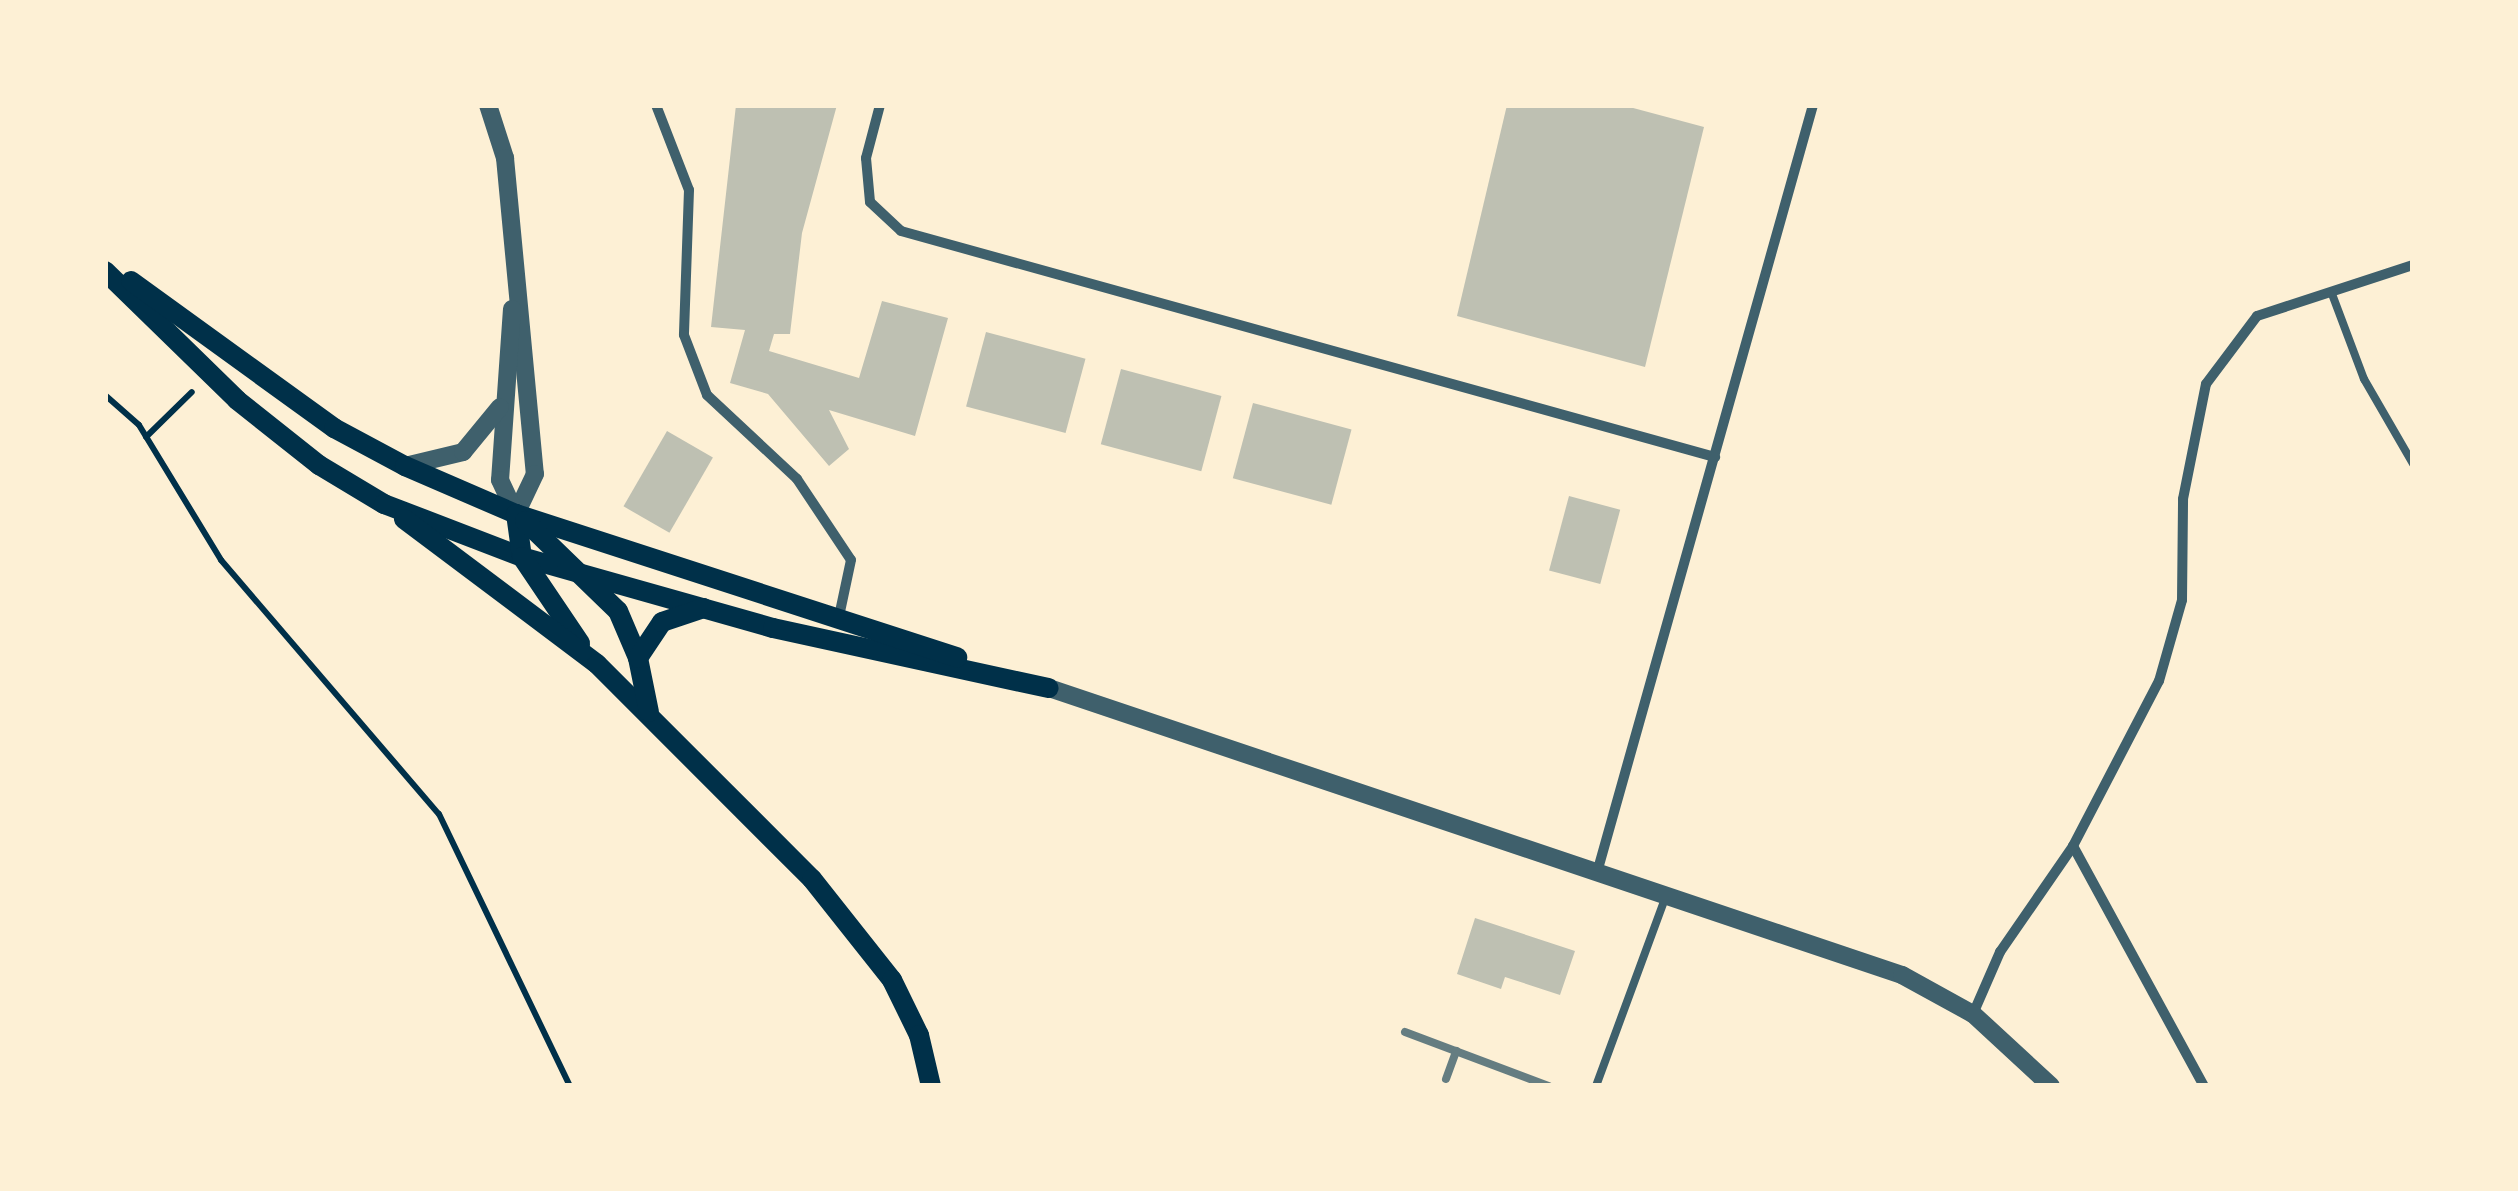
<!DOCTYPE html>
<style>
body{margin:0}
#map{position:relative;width:2518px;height:1191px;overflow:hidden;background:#fdf0d5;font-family:"Noto Sans",sans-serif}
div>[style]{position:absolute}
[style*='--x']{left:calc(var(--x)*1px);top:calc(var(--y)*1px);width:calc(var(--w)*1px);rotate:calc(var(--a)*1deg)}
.building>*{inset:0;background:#bec0b2;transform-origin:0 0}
.path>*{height:6px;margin:-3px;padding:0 3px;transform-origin:3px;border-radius:3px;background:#003049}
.service>*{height:8px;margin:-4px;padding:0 4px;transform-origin:4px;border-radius:4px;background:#3f606c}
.minor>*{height:10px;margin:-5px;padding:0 5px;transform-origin:5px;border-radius:5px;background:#3f606c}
.tertiary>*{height:18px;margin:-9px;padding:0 9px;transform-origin:9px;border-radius:9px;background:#3f606c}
.secondary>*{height:20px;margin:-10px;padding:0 10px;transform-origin:10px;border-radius:10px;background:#003049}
.rail>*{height:8px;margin:-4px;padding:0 4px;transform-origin:4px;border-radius:4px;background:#657d81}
span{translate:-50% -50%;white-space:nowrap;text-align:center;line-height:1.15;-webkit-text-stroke:8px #fdf0d5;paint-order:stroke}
.frame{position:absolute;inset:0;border:108px solid #fdf0d5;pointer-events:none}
</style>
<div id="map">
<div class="building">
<i style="clip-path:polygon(736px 105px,837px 105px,802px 233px,790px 334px,774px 334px,769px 351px,859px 378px,882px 301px,948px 318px,915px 436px,829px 410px,849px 449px,829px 466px,768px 394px,730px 383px,745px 330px,711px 327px)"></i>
<i style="clip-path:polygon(1507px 105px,1622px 105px,1704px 127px,1645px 367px,1457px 316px)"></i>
<i style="left:986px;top:332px;width:103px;height:77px;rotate:15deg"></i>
<i style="left:1121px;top:369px;width:104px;height:78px;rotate:15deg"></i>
<i style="left:1253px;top:403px;width:102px;height:78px;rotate:15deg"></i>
<i style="left:667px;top:431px;width:53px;height:87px;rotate:30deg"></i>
<i style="left:1569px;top:496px;width:53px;height:77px;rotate:15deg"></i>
<i style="clip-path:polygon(1475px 918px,1575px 951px,1560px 995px,1505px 977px,1501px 989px,1457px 974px)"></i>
</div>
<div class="path">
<i style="--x:105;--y:395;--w:45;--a:41.4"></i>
<i style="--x:139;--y:425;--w:158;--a:58.7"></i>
<i style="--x:221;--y:560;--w:335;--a:49.4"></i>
<i style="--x:439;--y:814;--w:302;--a:64.3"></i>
<i style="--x:146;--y:437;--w:64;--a:-44.4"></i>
</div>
<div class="service">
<i style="--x:2332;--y:294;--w:91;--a:69.4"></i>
<i style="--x:2364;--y:379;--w:98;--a:60"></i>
<i style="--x:1596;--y:1086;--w:200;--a:-69.8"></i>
</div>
<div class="minor">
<i style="--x:656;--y:105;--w:91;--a:68.8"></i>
<i style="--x:689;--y:190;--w:145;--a:92"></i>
<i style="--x:684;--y:335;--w:64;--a:69"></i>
<i style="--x:707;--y:395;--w:123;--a:43"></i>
<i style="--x:797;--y:479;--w:97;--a:56.3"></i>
<i style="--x:851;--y:560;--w:62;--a:102"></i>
<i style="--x:880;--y:105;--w:55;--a:104.8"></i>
<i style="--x:866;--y:158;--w:44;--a:84.8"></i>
<i style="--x:870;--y:202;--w:42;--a:43.1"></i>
<i style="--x:901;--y:231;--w:845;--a:15.52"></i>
<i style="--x:2073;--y:846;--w:273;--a:61.4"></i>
<i style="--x:1598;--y:869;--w:794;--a:-74.28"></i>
<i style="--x:1973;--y:1014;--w:68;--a:-66.5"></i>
<i style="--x:2000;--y:952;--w:129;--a:-55.4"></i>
<i style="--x:2073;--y:846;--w:186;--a:-62.5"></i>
<i style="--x:2159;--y:681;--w:84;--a:-74.1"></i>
<i style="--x:2182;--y:600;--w:101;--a:-89.4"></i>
<i style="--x:2183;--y:499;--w:117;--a:-78.7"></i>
<i style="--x:2206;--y:384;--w:85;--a:-53.1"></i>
<i style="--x:2257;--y:316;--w:164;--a:-18.1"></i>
</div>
<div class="tertiary">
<i style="--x:488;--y:105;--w:56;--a:72.2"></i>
<i style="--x:505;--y:158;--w:317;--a:84.6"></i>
<i style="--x:535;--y:474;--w:44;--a:115.4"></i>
<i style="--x:512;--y:309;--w:171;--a:94"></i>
<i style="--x:500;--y:480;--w:38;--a:65"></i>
<i style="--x:405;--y:466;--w:60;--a:-13.6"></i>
<i style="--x:463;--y:452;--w:58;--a:-50.6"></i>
<i style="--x:1049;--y:688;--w:900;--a:18.6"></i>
<i style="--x:1902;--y:975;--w:81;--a:28.8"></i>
<i style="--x:1973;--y:1014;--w:106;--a:42.7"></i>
</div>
<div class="secondary">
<i style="--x:105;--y:271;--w:185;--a:44.3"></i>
<i style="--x:237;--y:400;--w:105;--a:38.4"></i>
<i style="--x:319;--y:465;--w:76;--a:31"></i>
<i style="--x:384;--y:504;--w:148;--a:21"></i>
<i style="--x:522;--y:557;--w:261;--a:15.8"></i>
<i style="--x:773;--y:628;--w:282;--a:12.3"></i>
<i style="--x:131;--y:281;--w:251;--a:35.9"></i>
<i style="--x:334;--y:428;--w:81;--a:28.2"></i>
<i style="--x:405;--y:466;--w:121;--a:23.4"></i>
<i style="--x:516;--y:514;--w:464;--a:18"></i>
<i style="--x:516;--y:514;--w:43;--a:82.1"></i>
<i style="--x:522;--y:557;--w:104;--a:56"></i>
<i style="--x:404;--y:519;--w:241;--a:36.9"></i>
<i style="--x:597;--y:664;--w:304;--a:45"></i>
<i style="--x:812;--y:879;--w:129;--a:51.6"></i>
<i style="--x:892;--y:980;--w:61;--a:63.9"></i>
<i style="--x:919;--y:1035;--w:52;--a:76.8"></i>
<i style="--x:525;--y:521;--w:129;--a:44.1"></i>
<i style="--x:618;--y:611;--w:51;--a:66.9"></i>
<i style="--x:638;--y:658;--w:55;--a:78.5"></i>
<i style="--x:638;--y:658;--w:43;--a:-56.3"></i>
<i style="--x:662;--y:622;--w:44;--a:-18.4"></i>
</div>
<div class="rail">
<i style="--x:1405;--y:1032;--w:154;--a:20.6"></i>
<i style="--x:1446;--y:1079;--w:30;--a:-70"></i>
</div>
<div class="frame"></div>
</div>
